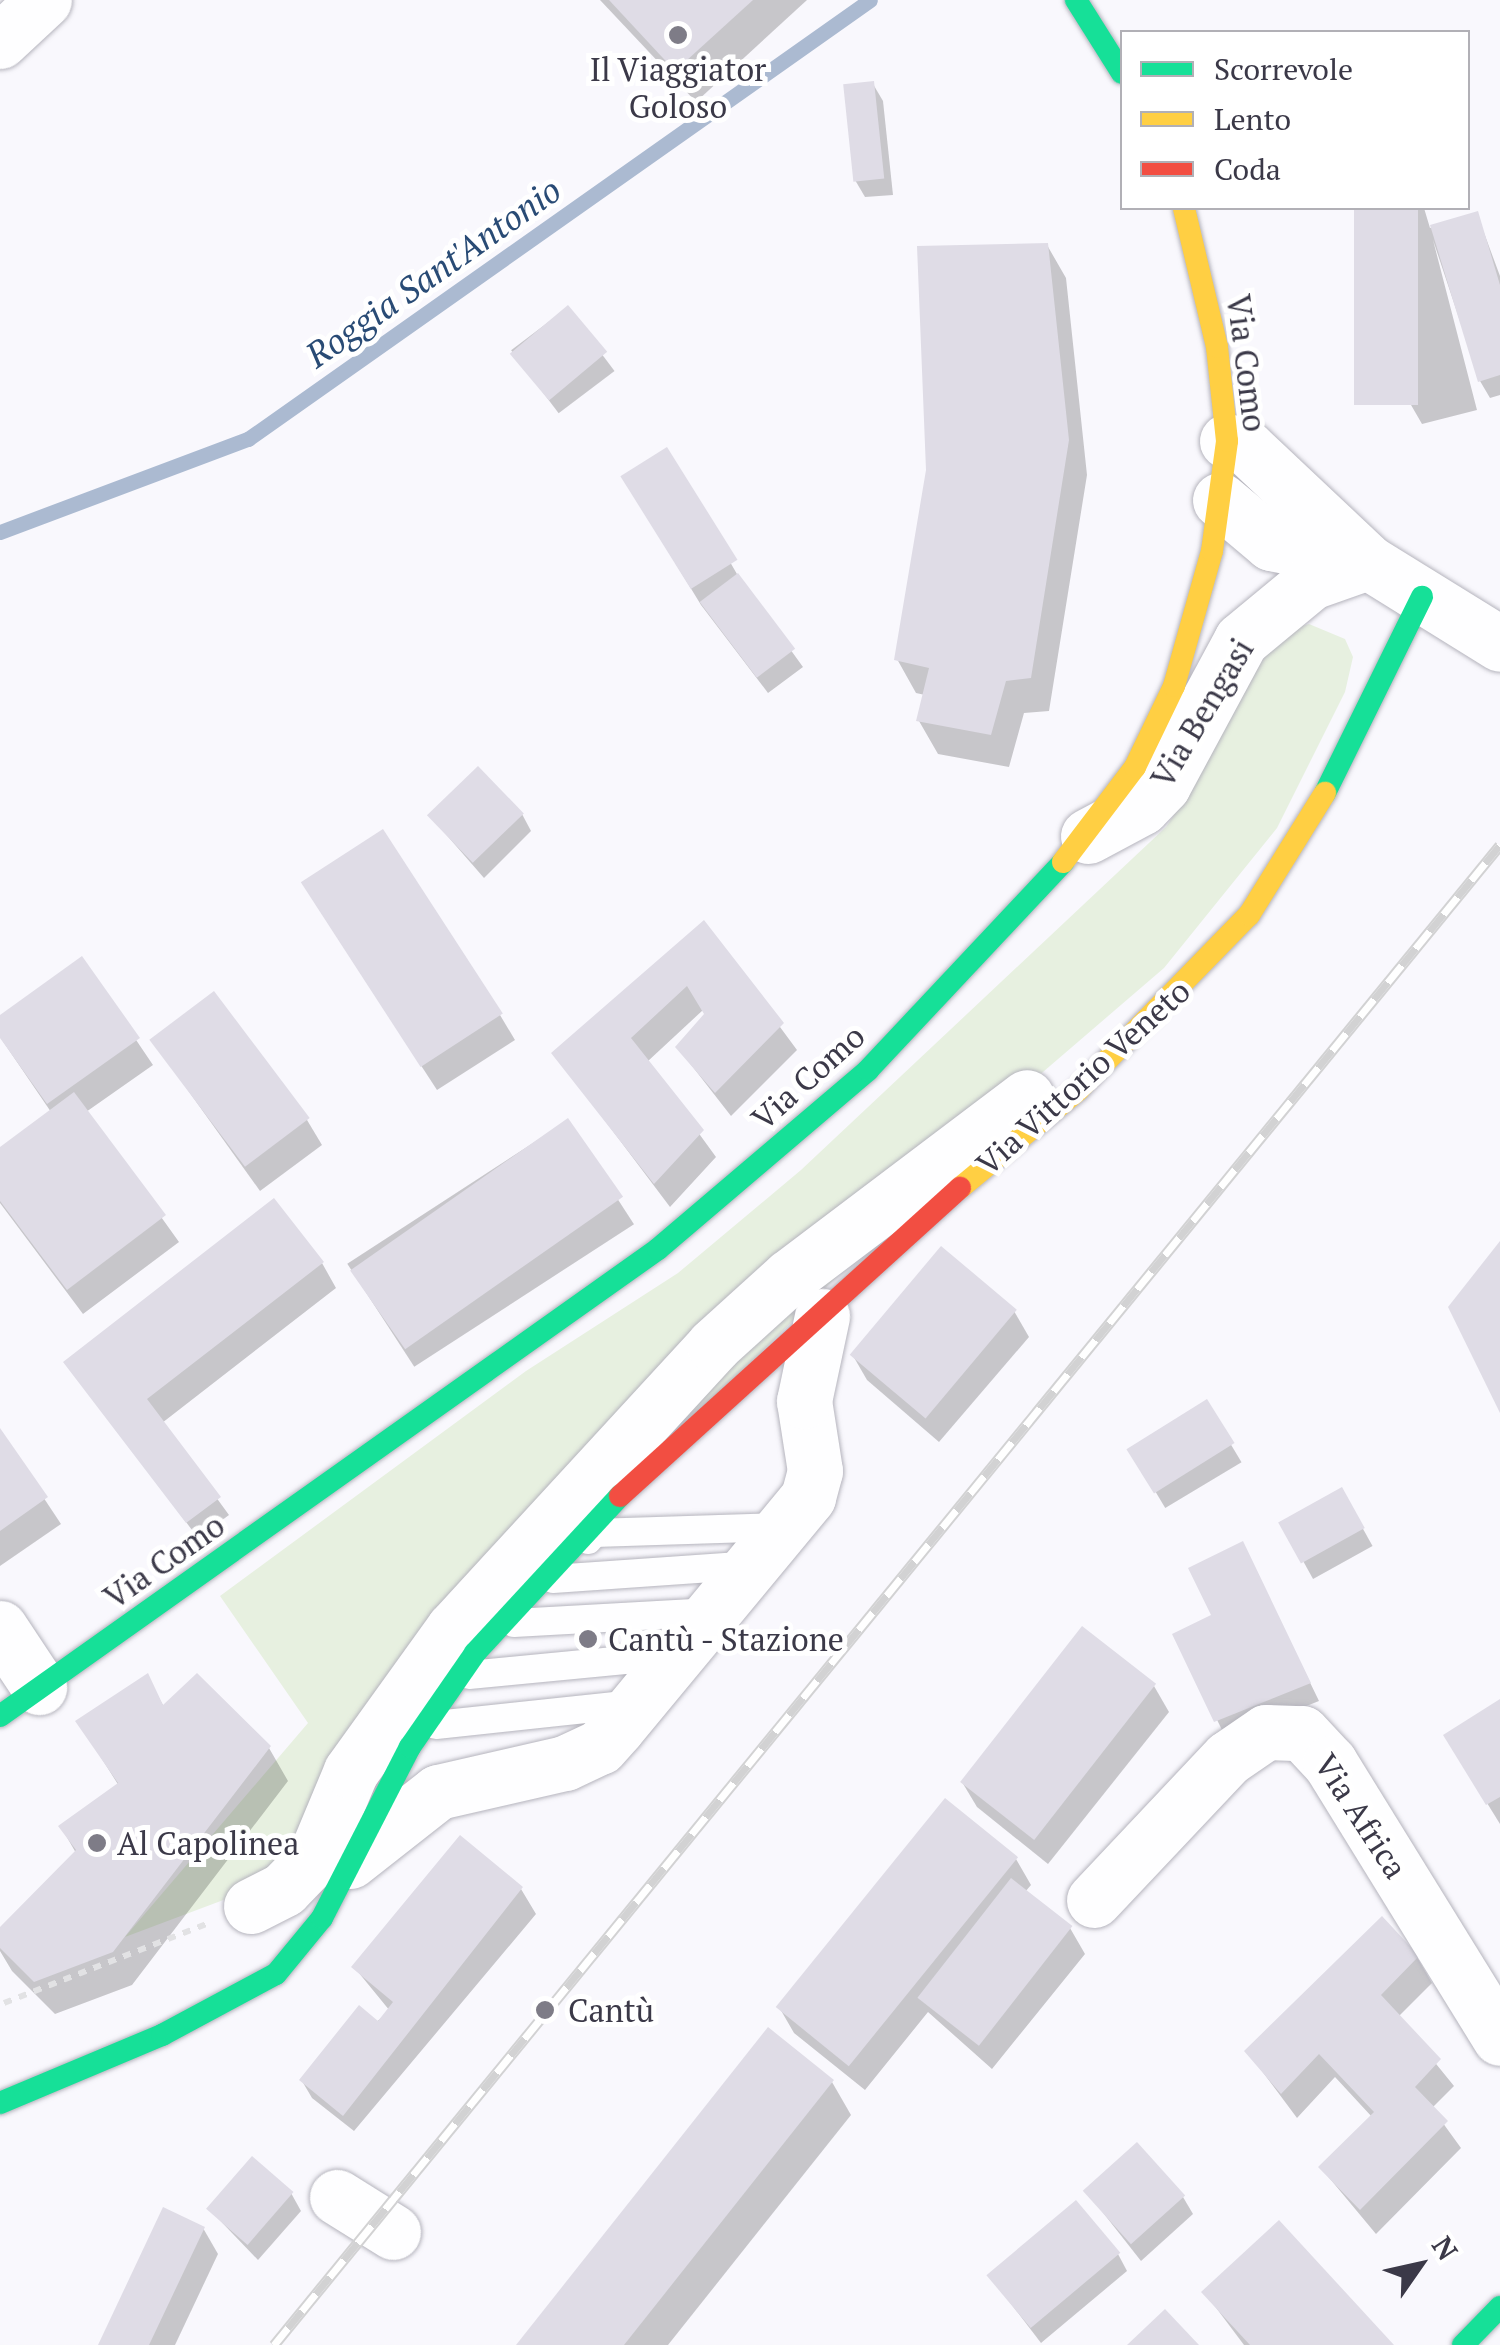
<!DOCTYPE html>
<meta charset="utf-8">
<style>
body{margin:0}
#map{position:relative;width:1500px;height:2345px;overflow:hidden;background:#f9f8fd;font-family:"PT Serif",serif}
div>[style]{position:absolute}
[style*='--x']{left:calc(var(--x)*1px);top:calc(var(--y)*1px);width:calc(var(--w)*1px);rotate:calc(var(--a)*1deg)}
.green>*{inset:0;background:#e7f0e0}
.shadow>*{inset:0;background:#0003;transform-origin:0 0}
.stream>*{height:15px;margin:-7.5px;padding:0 7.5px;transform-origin:7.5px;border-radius:7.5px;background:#abbad1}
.building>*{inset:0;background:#dfdce6;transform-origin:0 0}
.path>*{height:6px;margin-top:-3px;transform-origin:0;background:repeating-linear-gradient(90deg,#e2e2e4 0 8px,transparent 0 16px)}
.roads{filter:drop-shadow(0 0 2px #b5b4bd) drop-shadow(0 0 2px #b5b4bd)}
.lane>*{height:28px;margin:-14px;padding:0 14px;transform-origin:14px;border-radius:14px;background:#fefeff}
.street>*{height:55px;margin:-27.5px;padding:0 27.5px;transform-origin:27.5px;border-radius:27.5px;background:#fefeff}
.fast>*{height:22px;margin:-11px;padding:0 11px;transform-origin:11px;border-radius:11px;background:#16e098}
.slow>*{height:22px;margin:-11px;padding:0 11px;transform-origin:11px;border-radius:11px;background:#ffcf43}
.jam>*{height:22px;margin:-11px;padding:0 11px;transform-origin:11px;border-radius:11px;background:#f24e42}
.rail>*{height:11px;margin-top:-5.5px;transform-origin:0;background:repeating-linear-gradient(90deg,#fff 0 22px,#d2d2d3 0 44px);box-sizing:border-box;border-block:2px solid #d2d2d3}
.dots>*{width:28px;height:28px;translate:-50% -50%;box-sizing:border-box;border:5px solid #fff;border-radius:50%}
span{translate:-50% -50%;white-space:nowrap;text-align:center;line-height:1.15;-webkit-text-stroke:10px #fff;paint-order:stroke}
.poi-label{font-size:32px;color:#3b3948}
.left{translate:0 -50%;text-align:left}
.street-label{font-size:32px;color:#3b3948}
.water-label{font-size:35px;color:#294b75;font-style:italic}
.legend{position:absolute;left:1120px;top:30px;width:350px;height:180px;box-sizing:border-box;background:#fff;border:2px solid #b1b0b6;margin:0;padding:12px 18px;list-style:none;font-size:30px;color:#3b3948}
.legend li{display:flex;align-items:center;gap:20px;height:50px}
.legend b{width:50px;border:2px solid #b1b0b6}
.north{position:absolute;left:1370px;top:2215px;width:100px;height:100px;-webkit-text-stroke:8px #fff;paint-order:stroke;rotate:56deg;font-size:28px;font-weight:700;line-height:40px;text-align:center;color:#3b3948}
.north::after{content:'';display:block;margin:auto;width:35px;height:45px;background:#3b3948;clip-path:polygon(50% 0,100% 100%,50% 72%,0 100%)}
</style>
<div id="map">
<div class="green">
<i style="clip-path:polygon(1309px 624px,1345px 639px,1353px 657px,1345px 692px,1277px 828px,1164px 968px,1029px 1084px,342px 1772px,263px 1885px,125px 1937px,308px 1723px,220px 1596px,526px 1371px,678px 1273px,801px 1170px,1166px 827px,1199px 777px,1245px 672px,1288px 630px)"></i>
</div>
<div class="shadow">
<i style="clip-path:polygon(600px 0,807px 0,696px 102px)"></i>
<i style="clip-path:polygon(873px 84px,883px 101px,893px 195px,865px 197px,855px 180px)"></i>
<i style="clip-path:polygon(1357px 208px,1424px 208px,1430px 228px,1477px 214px,1500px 276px,1500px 395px,1490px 398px,1480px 381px,1433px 240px,1477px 410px,1422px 424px,1407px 398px)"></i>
<i style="clip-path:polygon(1047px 245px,1066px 278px,1087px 475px,1049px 711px,1024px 713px,1009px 767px,938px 754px,919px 721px,925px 695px,916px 693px,897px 659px)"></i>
<i style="left:567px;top:308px;width:79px;height:70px;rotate:53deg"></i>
<i style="clip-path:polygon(666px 451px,741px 581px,803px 667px,768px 693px,701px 605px,623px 477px)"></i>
<i style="clip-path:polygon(522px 814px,531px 831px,484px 878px,430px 816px)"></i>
<i style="clip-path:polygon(319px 909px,500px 1015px,515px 1040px,437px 1090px)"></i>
<i style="clip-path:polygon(704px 924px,797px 1050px,731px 1116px,678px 1048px,707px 1015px,703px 1010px,647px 1062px,716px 1157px,670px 1207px,554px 1053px)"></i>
<i style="clip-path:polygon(82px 960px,153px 1065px,86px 1112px,179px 1242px,83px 1314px,0 1203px,0 1150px,51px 1112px,0 1037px,0 1018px)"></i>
<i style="clip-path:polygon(152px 1040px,307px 1120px,322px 1145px,260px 1191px)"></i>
<i style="left:567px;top:1121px;width:123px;height:262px;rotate:57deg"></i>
<i style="clip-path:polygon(322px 1263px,336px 1288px,162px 1423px,229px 1515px,198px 1538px,66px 1362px)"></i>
<i style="clip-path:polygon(1014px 1311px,1029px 1337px,939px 1442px,867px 1380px,852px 1354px)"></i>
<i style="left:1206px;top:1403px;width:69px;height:89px;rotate:59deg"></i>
<i style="clip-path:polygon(0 1432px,61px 1524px,0 1566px)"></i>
<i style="left:1342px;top:1491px;width:63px;height:68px;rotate:61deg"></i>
<i style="clip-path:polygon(1251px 1561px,1319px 1701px,1226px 1738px,1175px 1635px,1214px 1616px)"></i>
<i style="clip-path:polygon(147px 1676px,164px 1707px,269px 1748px,288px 1781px,132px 1985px,55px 2014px,12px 1971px,0 1951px,0 1931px,76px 1853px,61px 1827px,119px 1786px,78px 1721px)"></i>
<i style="clip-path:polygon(1154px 1686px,1169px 1712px,1048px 1864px,977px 1807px,962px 1782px)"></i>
<i style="clip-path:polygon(1500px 1702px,1500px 1824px,1461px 1761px)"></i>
<i style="clip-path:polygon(1016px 1859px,1031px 1885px,1025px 1892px,1070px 1928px,1085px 1954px,992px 2069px,928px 2012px,865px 2090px,794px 2033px,779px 2007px)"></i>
<i style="clip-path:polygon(521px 1889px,536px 1914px,354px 2131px,312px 2098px,302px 2081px,390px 2011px,354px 1967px)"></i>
<i style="clip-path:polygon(1417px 1957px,1432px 1983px,1398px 2017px,1454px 2086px,1432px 2108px,1461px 2148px,1376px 2234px,1321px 2168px,1372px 2117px,1335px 2077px,1297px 2118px,1247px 2051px)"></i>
<i style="clip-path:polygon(832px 2082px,851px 2115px,668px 2345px,519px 2345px)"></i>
<i style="clip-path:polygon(1086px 2191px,1183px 2197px,1193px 2214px,1141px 2261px)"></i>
<i style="clip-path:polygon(291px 2193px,301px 2211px,258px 2260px,209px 2209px)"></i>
<i style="clip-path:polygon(203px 2228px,218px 2254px,175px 2345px,101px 2345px)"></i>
<i style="clip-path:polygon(1118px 2254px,1127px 2271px,1041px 2343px,989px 2275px)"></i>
<i style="clip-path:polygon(1205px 2293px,1390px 2345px,1244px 2345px)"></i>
</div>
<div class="stream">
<i style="--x:0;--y:532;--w:265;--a:-20.6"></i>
<i style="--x:248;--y:439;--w:761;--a:-35.21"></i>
</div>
<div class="building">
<i style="clip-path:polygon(609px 0,753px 0,675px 71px)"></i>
<i style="left:874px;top:81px;width:98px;height:31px;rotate:84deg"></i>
<i style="left:1354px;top:208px;width:64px;height:197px"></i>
<i style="clip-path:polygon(1478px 211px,1500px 285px,1500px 375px,1478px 382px,1430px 225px)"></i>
<i style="clip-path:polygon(1048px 243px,1069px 440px,1031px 678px,1006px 681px,991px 735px,916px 721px,929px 668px,894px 660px,926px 470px,917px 246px)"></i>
<i style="left:568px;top:305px;width:61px;height:76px;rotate:50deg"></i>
<i style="left:667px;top:447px;width:133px;height:55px;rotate:58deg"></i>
<i style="left:738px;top:573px;width:95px;height:48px;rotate:53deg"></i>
<i style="left:478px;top:766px;width:66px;height:71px;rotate:46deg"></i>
<i style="left:383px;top:829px;width:220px;height:98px;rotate:57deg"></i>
<i style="clip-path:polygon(704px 920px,784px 1023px,715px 1093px,675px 1047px,704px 1014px,687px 986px,631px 1038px,704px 1130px,654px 1184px,551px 1053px)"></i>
<i style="clip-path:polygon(82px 956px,140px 1038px,47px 1104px,0 1038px,0 1015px)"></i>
<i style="left:214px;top:991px;width:159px;height:81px;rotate:53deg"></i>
<i style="clip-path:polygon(74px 1092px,166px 1215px,67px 1290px,0 1201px,0 1147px)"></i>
<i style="left:568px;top:1118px;width:96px;height:266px;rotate:55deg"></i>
<i style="clip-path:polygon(274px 1198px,324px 1262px,147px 1399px,221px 1497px,186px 1523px,63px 1362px)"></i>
<i style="clip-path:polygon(1500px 1241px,1500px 1413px,1448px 1307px)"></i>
<i style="left:941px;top:1246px;width:99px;height:142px;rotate:40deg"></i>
<i style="left:1207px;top:1399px;width:52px;height:95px;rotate:58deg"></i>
<i style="clip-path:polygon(0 1428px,48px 1497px,0 1531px)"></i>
<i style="left:1342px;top:1487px;width:47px;height:73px;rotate:61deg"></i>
<i style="clip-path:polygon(1243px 1541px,1311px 1683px,1214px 1722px,1172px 1634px,1211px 1615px,1188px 1568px)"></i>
<i style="left:1082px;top:1626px;width:94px;height:198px;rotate:38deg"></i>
<i style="clip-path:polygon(148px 1673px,163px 1705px,197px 1673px,271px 1746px,113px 1952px,34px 1982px,0 1948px,0 1927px,76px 1850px,58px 1826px,118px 1783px,75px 1721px)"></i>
<i style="clip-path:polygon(1500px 1699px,1500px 1797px,1486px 1805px,1443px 1735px)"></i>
<i style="left:945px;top:1798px;width:94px;height:269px;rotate:39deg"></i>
<i style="clip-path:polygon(460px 1835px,523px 1887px,343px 2116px,299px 2080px,359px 2005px,378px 2021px,393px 2002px,351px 1967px)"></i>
<i style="left:1011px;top:1878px;width:78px;height:152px;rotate:38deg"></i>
<i style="clip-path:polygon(1382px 1916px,1419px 1956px,1381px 1995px,1441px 2059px,1415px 2087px,1448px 2121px,1360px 2210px,1318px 2167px,1374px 2112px,1319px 2054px,1281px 2094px,1244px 2051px)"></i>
<i style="clip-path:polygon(768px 2027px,834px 2080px,624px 2345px,516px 2345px)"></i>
<i style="left:1137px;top:2142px;width:72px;height:73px;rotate:48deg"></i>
<i style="left:252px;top:2156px;width:55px;height:70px;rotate:41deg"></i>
<i style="left:1076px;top:2200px;width:69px;height:117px;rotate:50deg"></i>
<i style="clip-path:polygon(163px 2207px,205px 2227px,149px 2345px,98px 2345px)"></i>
<i style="clip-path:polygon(1279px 2220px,1394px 2345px,1250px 2345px,1201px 2292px)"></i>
<i style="clip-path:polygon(1165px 2309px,1199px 2345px,1127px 2345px)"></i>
</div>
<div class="path">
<i style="--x:4;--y:2003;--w:218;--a:-21.3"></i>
</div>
<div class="roads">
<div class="lane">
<i style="--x:588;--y:1540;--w:9;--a:-49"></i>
<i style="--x:594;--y:1533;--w:188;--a:-1.8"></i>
<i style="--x:553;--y:1579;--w:198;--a:-4"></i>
<i style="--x:514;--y:1623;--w:198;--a:-3.2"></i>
<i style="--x:469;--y:1675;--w:209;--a:-5.5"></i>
<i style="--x:436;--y:1725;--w:199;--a:-6.1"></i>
</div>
<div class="street">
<i style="--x:0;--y:41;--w:60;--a:-43"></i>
<i style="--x:1227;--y:441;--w:21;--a:19"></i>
<i style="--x:1247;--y:448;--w:166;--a:43.3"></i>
<i style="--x:1368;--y:562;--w:155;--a:31.8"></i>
<i style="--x:1220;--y:500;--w:67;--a:40.1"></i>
<i style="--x:1271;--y:543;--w:96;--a:11.4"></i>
<i style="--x:1088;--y:836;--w:61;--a:-28.2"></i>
<i style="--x:1142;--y:807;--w:30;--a:-46"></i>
<i style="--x:1163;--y:785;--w:165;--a:-61.7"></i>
<i style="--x:1241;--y:640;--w:91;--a:-39.6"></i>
<i style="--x:1311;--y:582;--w:60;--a:-19.3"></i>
<i style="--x:0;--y:1628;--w:71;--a:56.5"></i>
<i style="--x:350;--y:1861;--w:112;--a:-38.1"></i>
<i style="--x:438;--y:1792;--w:130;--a:-12.9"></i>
<i style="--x:565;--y:1763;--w:38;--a:-25"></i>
<i style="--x:600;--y:1747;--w:25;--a:-48"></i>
<i style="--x:617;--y:1728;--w:300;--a:-50.4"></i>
<i style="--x:808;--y:1497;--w:27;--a:-75"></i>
<i style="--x:815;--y:1471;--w:71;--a:-98.9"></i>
<i style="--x:804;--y:1401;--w:87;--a:-78"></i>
<i style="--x:1094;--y:1900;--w:195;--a:-46.7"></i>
<i style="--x:1228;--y:1758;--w:46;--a:-34.4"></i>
<i style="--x:1266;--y:1732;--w:36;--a:2"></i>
<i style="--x:1302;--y:1733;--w:41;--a:47"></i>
<i style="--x:1330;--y:1763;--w:323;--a:58.3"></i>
<i style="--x:251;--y:1906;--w:37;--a:-27"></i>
<i style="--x:284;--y:1889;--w:45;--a:-45.9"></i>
<i style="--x:315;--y:1857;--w:93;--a:-67.3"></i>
<i style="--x:351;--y:1771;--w:175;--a:-54.3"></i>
<i style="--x:453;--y:1629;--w:386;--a:-47.4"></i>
<i style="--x:714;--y:1345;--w:101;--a:-42.2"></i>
<i style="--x:789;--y:1277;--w:298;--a:-37.1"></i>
<i style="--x:337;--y:2197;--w:66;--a:32"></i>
</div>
<div class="fast">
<i style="--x:1076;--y:0;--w:86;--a:57.8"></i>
<i style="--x:1325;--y:793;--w:219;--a:-63.7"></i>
<i style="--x:0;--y:1716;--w:807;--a:-35.36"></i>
<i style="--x:658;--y:1249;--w:276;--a:-40.4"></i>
<i style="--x:868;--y:1070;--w:285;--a:-46.8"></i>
<i style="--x:0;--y:2103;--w:176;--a:-22.8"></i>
<i style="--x:162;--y:2035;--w:129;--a:-28.2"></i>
<i style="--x:276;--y:1974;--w:72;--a:-50.6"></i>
<i style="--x:322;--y:1918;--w:192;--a:-62.8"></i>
<i style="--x:410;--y:1747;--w:114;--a:-55.3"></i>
<i style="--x:475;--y:1653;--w:214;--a:-47.3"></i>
<i style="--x:1463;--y:2345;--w:53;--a:-45.8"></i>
</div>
<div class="slow">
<i style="--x:1063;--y:862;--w:119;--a:-52.8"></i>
<i style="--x:1135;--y:767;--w:90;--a:-64.3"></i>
<i style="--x:1174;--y:686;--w:140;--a:-74.3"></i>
<i style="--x:1212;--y:551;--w:111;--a:-82.2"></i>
<i style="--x:1227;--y:441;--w:95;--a:-96.1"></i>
<i style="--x:1217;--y:347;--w:143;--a:-103.4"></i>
<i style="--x:960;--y:1188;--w:153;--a:-39.7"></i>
<i style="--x:1078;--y:1090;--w:245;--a:-45.7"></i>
<i style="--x:1249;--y:915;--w:144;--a:-58.1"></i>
</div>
<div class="jam">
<i style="--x:620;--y:1496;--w:459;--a:-42.2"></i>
</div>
</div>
<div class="rail">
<i style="--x:274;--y:2345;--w:1937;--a:-50.74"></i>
</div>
<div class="dots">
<i style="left:678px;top:35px;background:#7e7c87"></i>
<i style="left:588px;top:1639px;background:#7e7c87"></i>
<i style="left:97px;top:1843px;background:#7e7c87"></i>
<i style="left:545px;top:2010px;background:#7e7c87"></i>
</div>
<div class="poi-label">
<span style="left:678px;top:88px">Il Viaggiator<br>Goloso</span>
<span class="left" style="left:608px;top:1639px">Cantù - Stazione</span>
<span class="left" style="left:117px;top:1843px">Al Capolinea</span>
<span class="left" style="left:568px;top:2010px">Cantù</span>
</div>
<div class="street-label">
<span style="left:1247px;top:363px;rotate:83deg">Via Como</span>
<span style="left:1202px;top:713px;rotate:-59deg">Via Bengasi</span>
<span style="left:808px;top:1077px;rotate:-42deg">Via Como</span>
<span style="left:1083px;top:1077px;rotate:-42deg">Via Vittorio Veneto</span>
<span style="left:164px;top:1561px;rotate:-35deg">Via Como</span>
<span style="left:1361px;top:1816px;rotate:57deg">Via Africa</span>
</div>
<div class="water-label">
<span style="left:433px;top:272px;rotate:-35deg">Roggia Sant'Antonio</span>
</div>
<ul class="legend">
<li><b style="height:12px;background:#16e098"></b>Scorrevole</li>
<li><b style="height:12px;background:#ffcf43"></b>Lento</li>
<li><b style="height:12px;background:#f24e42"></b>Coda</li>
</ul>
<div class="north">N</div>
</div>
